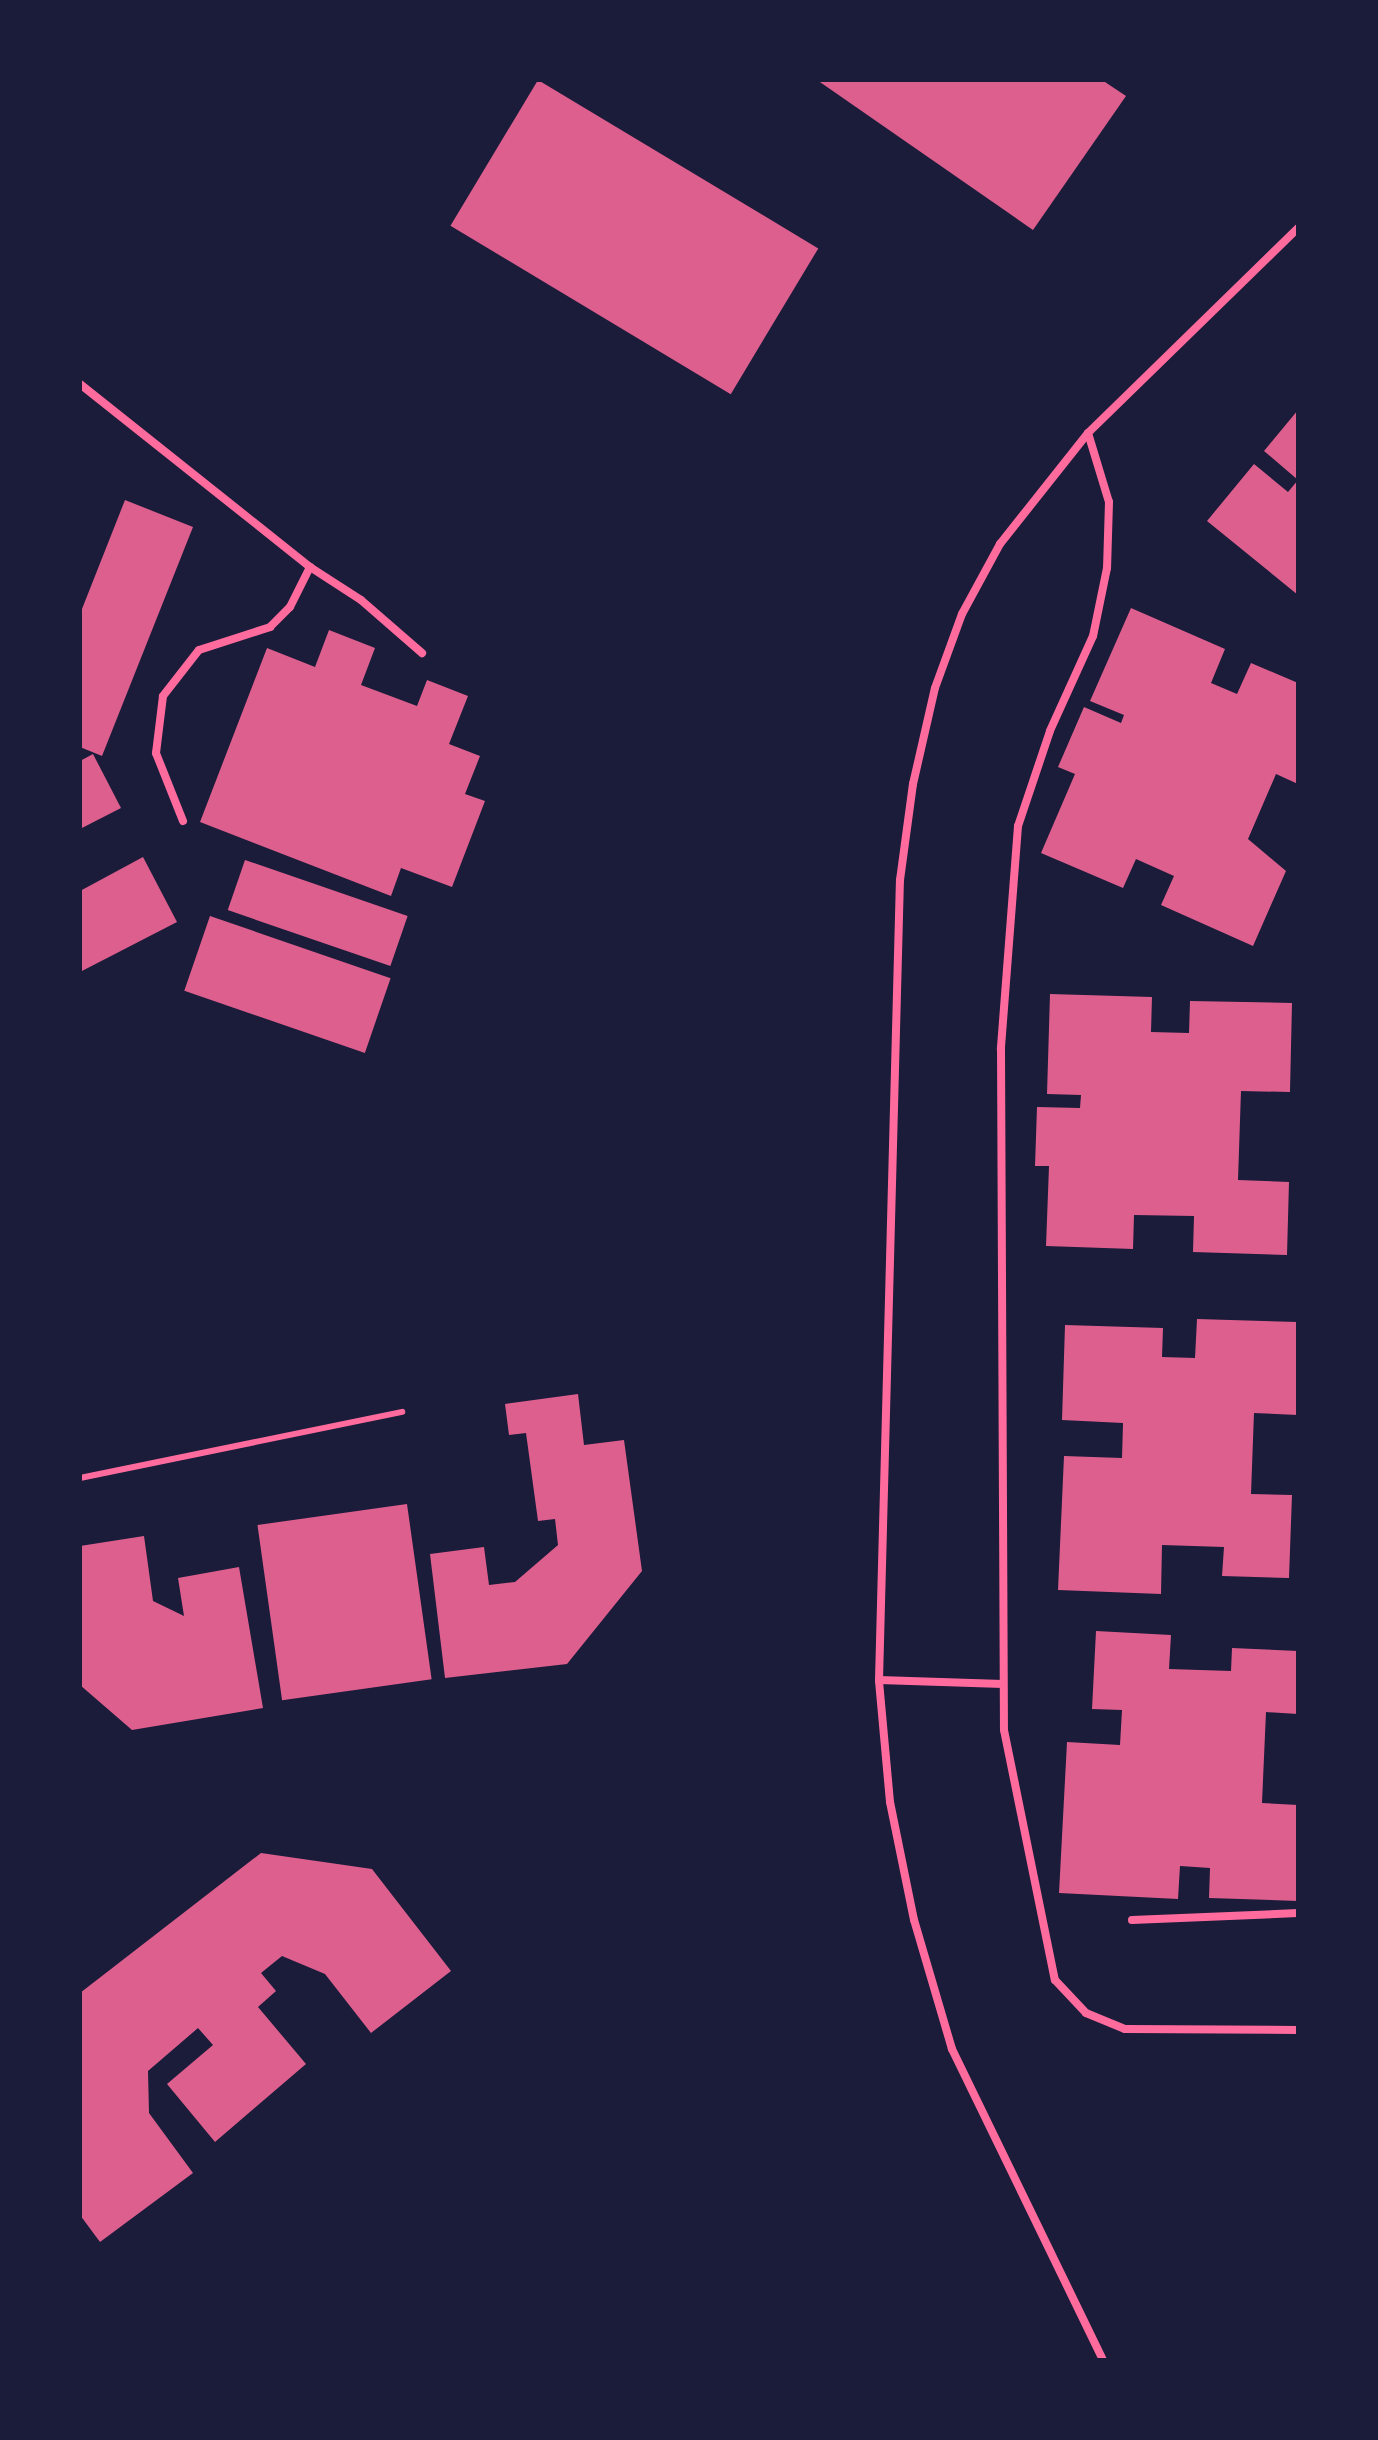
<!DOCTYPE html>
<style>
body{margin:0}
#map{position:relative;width:1378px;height:2440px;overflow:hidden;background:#1b1b3a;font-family:"Source Sans 3",sans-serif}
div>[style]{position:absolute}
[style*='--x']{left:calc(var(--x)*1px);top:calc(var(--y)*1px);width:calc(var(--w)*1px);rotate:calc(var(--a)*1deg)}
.building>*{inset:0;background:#dd5f8e;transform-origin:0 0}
.service>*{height:6px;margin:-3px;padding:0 3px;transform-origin:3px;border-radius:3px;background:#ff6b9d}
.minor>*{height:8px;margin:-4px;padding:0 4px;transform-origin:4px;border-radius:4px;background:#ff6b9d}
span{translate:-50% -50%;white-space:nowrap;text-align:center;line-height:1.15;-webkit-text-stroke:7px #1b1b3a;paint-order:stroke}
.frame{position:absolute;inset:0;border:82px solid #1b1b3a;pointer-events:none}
</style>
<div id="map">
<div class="building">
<i style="left:538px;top:80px;width:327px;height:170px;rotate:31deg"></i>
<i style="clip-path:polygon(817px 80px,1102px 80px,1126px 96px,1033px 230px)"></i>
<i style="clip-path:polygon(1298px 410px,1298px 480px,1264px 451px)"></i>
<i style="clip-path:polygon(1254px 464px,1288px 492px,1298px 480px,1298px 595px,1207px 521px)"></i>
<i style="clip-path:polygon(125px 500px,193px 527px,102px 756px,80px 747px,80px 614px)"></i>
<i style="clip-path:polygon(1131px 608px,1225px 649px,1211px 683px,1237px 694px,1251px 663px,1298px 683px,1298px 784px,1276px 774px,1248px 839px,1286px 871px,1253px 946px,1161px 905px,1174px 876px,1136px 859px,1123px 888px,1041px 853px,1075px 774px,1058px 767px,1084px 707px,1121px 723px,1124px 715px,1090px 701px)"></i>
<i style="clip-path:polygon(329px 630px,375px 648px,361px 685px,417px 706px,427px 680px,468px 696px,449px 744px,480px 756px,465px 794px,485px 801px,452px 887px,401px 868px,391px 896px,200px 822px,267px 648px,315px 667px)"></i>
<i style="clip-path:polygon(93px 754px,121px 808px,80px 829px,80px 761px)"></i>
<i style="clip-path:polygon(143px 857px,177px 922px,80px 972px,80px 891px)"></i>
<i style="left:245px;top:860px;width:172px;height:53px;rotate:19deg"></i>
<i style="left:210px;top:916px;width:191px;height:79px;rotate:19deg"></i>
<i style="clip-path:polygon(1050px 994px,1152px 997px,1151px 1032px,1189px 1033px,1190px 1001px,1292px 1003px,1290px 1092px,1241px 1091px,1238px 1180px,1289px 1182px,1287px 1255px,1193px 1252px,1194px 1216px,1134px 1215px,1133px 1249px,1046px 1246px,1049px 1166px,1035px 1166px,1037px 1107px,1080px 1108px,1081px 1095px,1047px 1094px)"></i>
<i style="clip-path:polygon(1197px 1319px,1298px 1322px,1298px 1415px,1254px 1413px,1251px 1494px,1292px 1495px,1289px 1578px,1222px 1576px,1224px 1547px,1162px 1545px,1161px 1594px,1058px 1590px,1064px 1456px,1122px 1458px,1123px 1423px,1062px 1420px,1065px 1325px,1163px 1328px,1162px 1357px,1195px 1358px)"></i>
<i style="clip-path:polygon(578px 1394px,584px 1445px,624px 1440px,642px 1571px,567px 1664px,445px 1678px,430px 1554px,484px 1547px,489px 1585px,515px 1582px,558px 1545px,555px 1519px,538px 1521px,526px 1433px,509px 1435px,505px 1404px)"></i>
<i style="left:407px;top:1504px;width:177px;height:151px;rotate:82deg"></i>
<i style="clip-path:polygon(144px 1536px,153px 1601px,184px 1616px,178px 1578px,239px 1567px,263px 1708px,132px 1730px,80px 1685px,80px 1546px)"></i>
<i style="clip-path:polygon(1096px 1631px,1171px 1635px,1169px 1669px,1231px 1671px,1232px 1648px,1298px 1651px,1298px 1714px,1266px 1712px,1262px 1803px,1298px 1805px,1298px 1901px,1209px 1898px,1210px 1868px,1180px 1866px,1178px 1899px,1059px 1893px,1067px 1742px,1120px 1745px,1122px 1710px,1092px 1709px)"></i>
<i style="clip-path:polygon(261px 1853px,372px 1869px,451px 1971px,371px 2033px,325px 1974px,282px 1956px,261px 1973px,276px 1991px,258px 2007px,306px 2064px,215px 2142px,167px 2084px,213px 2045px,198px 2028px,148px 2071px,149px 2113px,193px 2173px,100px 2242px,80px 2215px,80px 1993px)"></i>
</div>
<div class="service">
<i style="--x:80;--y:1478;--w:329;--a:-11.6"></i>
</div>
<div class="minor">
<i style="--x:80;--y:384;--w:294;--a:38.5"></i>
<i style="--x:310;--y:567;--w:61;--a:32.9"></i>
<i style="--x:361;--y:600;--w:81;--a:41"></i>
<i style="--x:1088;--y:433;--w:72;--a:73.1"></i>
<i style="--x:1109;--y:502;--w:66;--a:91.7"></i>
<i style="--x:1107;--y:568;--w:69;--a:101.6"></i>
<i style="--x:1093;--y:636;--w:104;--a:114.4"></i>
<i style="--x:1050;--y:731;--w:100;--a:108.6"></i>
<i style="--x:1018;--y:826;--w:224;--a:94.4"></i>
<i style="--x:1001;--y:1049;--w:681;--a:89.75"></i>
<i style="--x:1004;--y:1730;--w:255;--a:78.5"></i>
<i style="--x:1055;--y:1980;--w:45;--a:46.8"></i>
<i style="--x:1086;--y:2013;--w:42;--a:22.3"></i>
<i style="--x:1125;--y:2029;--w:173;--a:0.3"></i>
<i style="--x:183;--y:821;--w:73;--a:-111.7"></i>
<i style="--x:156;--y:753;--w:57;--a:-83"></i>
<i style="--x:163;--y:696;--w:58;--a:-52"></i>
<i style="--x:199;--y:650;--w:75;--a:-17.9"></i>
<i style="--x:270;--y:627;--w:28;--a:-45"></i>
<i style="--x:290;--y:607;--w:45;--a:-63.4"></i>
<i style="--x:879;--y:1680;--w:124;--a:1.8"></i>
<i style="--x:1132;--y:1920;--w:166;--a:-2.4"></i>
<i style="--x:1103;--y:2360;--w:346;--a:-115.9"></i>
<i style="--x:952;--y:2049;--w:134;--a:-106.4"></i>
<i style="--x:914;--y:1920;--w:120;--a:-101.5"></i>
<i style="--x:890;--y:1802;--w:122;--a:-95.2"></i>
<i style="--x:879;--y:1680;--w:800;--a:-88.5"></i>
<i style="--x:900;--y:880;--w:97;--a:-82.3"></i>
<i style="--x:913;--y:784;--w:98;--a:-77.1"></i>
<i style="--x:935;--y:688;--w:79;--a:-70"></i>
<i style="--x:962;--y:614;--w:80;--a:-61.5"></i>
<i style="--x:1000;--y:544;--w:142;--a:-51.6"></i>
<i style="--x:1088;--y:433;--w:293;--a:-44.3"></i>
</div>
<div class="frame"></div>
</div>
